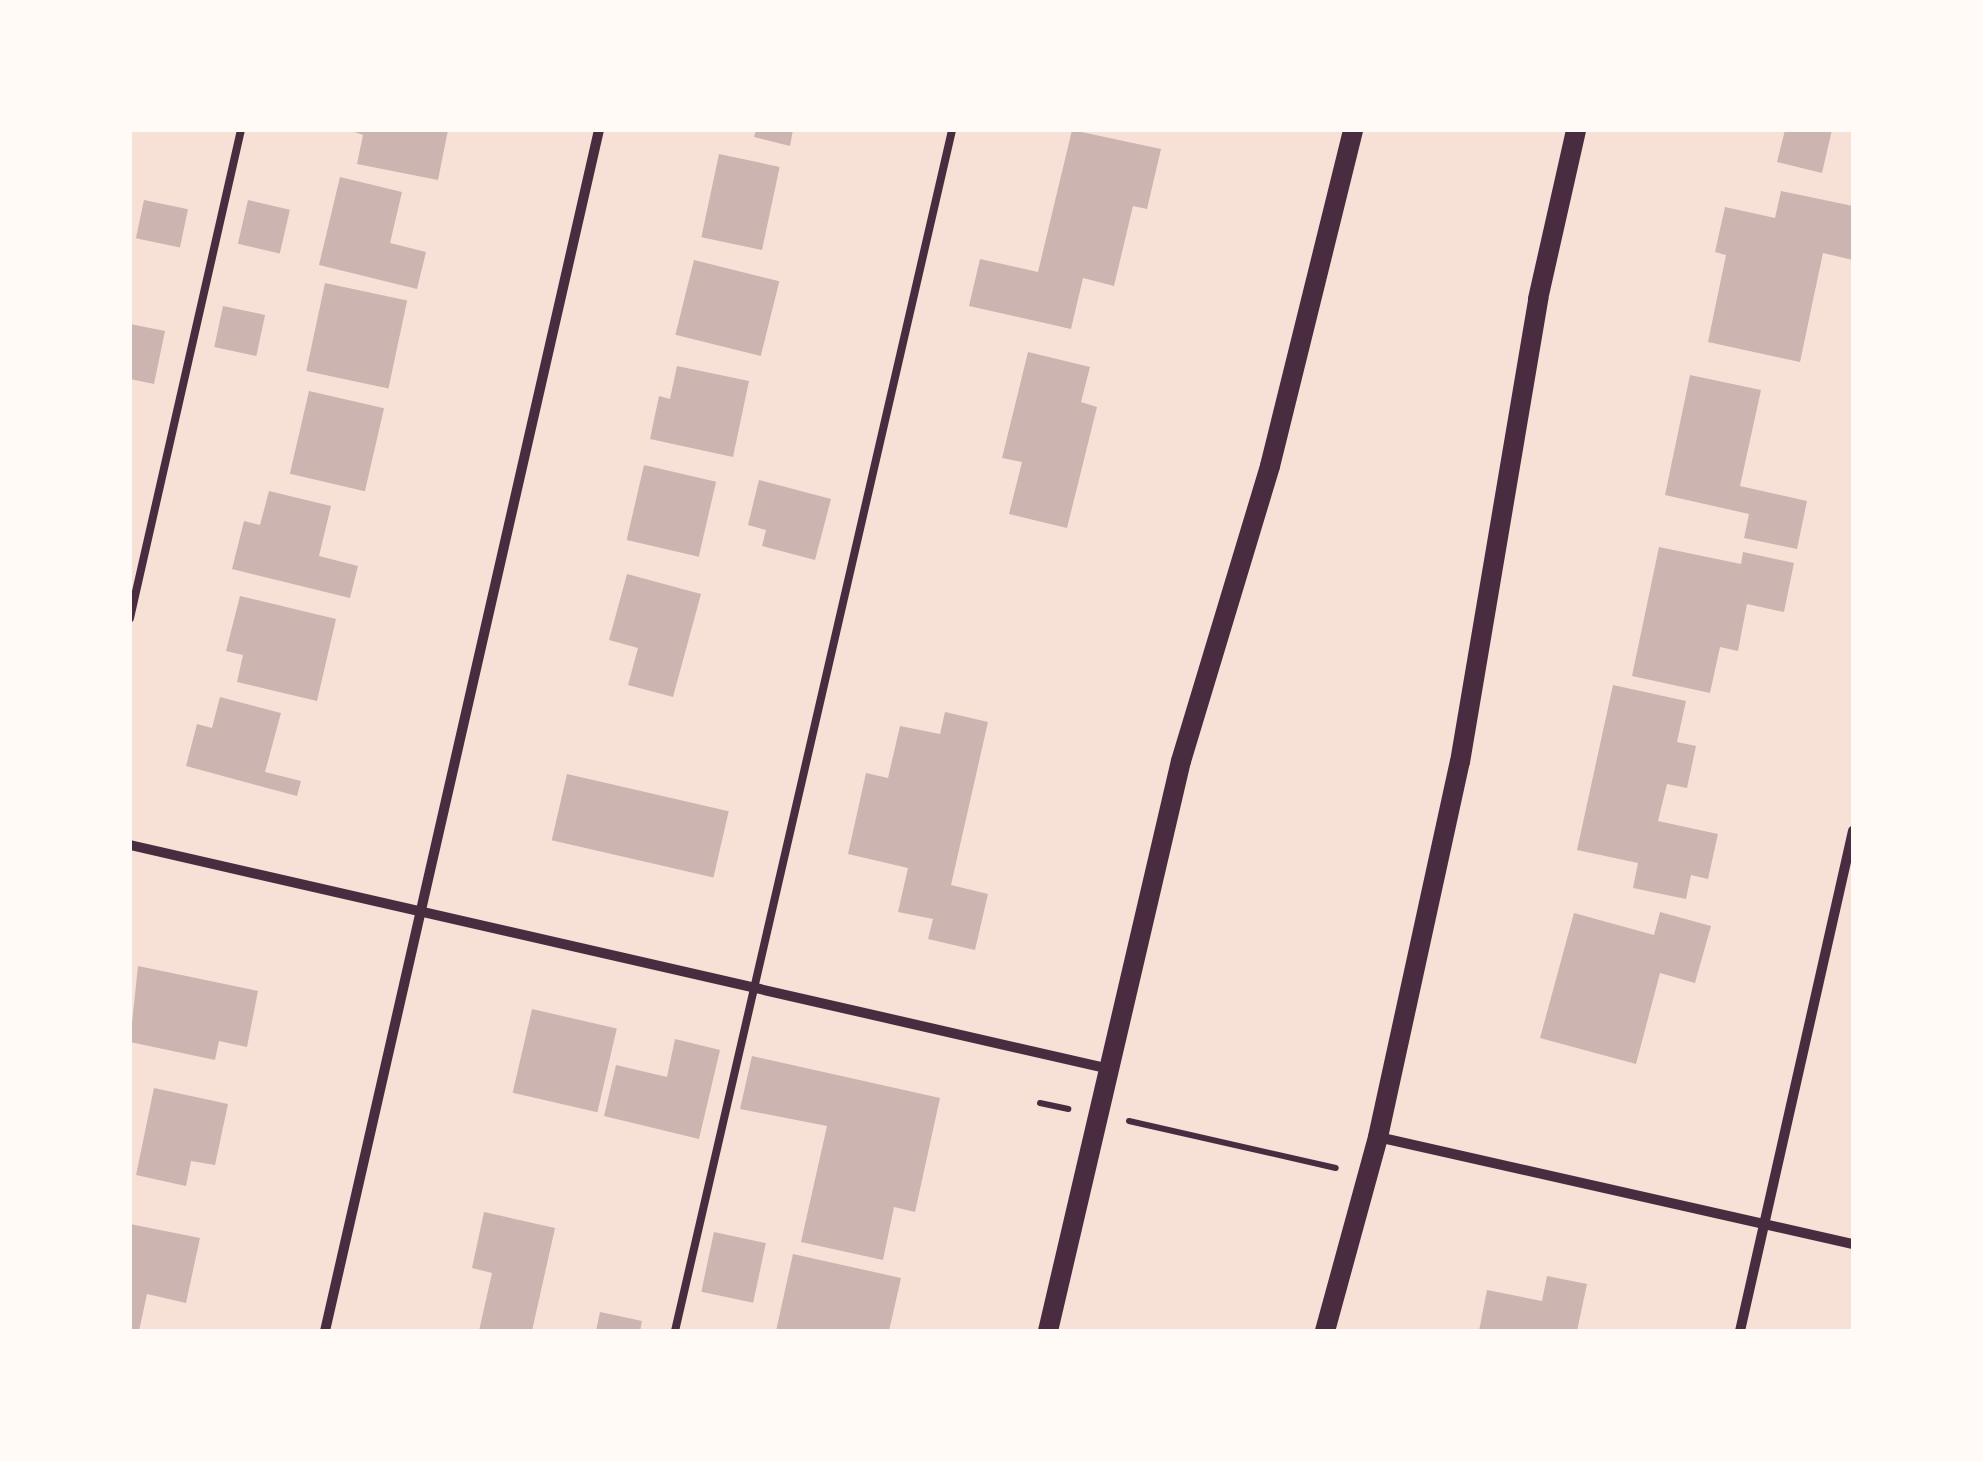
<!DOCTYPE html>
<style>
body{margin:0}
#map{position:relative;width:1983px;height:1461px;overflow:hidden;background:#f7e1d7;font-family:"Work Sans",sans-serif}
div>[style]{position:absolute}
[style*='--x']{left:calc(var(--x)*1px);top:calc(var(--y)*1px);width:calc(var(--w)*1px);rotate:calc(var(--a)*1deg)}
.building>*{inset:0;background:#ccb4b1;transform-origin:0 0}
.path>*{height:6px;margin:-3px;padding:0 3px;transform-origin:3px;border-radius:3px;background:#4a2c40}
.service>*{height:8px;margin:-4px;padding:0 4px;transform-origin:4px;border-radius:4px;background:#4a2c40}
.minor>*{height:10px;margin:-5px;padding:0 5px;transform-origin:5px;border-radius:5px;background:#4a2c40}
.secondary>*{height:20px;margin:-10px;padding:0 10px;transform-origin:10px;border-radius:10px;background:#4a2c40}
span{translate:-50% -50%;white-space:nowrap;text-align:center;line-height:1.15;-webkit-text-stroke:8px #fffaf5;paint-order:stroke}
.frame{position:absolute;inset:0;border:132px solid #fffaf5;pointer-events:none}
</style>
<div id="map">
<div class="building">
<i style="clip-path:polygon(349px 130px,448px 130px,438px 180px,357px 164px,363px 135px)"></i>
<i style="clip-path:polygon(756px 130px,793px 130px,790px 146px,754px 137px)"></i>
<i style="clip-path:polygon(1072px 130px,1161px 149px,1147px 209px,1133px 206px,1114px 286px,1083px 278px,1071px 329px,969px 306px,980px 259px,1038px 272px)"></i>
<i style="clip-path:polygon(1785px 130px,1832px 130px,1822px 173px,1777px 162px)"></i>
<i style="left:719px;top:154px;width:62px;height:85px;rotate:12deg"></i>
<i style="clip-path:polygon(340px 177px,402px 192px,390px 243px,426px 252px,417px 289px,319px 265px)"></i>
<i style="clip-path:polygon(1781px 191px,1853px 206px,1853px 260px,1823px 253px,1800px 362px,1708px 342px,1726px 255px,1715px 252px,1725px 207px,1775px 218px)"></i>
<i style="left:144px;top:200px;width:45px;height:39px;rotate:12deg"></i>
<i style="left:248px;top:200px;width:43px;height:45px;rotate:13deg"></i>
<i style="left:694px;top:260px;width:88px;height:77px;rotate:14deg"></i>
<i style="left:325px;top:283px;width:84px;height:90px;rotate:12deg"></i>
<i style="left:223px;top:306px;width:43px;height:42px;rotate:12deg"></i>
<i style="clip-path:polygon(130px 324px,165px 331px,154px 384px,130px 379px)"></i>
<i style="clip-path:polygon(1028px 352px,1090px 367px,1081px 402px,1097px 407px,1067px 528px,1009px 514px,1022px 462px,1002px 458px)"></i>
<i style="clip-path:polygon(677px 366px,749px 381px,733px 457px,650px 439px,659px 396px,670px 399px)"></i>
<i style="clip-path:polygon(1690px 375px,1761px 390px,1740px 486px,1807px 501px,1797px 549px,1744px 538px,1749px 514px,1665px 495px)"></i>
<i style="left:309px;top:391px;width:77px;height:85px;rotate:13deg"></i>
<i style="left:644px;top:465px;width:74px;height:77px;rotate:13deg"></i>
<i style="clip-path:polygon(759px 480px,831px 499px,815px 560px,762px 546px,766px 530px,748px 525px)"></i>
<i style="clip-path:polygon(269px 491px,331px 506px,319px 556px,358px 566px,350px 598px,232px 569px,244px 521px,260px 525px)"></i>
<i style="clip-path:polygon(1659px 547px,1741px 564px,1743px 552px,1794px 563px,1784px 612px,1747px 604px,1738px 651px,1720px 647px,1710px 693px,1632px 676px)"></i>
<i style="clip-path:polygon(627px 574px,701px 594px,673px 697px,628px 685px,638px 648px,609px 640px)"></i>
<i style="clip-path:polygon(240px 596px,336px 619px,317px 701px,237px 682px,243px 655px,226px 651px)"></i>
<i style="clip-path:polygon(1613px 685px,1686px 701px,1677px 742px,1696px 746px,1687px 788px,1667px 784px,1658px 821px,1718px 834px,1708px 879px,1691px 875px,1686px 899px,1633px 888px,1638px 863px,1577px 850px)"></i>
<i style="clip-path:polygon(220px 697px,281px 713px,265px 772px,301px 781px,297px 796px,186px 766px,197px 724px,212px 728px)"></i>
<i style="clip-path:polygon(945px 712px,988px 722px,951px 885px,988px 894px,975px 950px,928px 939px,933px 919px,898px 912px,908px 868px,848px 854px,866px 773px,888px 778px,900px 726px,940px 734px)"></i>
<i style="left:567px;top:774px;width:166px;height:68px;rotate:13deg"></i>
<i style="clip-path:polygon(1660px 912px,1711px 926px,1695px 983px,1660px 973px,1636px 1064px,1540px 1038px,1574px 913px,1654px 935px)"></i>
<i style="clip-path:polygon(138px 966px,258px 991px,247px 1047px,219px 1041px,215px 1060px,130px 1042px)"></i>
<i style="left:532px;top:1009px;width:87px;height:86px;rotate:13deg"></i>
<i style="clip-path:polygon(675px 1039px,720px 1050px,699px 1139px,604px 1116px,616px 1065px,667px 1077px)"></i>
<i style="clip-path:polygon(752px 1056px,940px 1098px,915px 1212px,894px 1207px,883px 1260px,801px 1242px,827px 1126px,740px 1109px)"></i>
<i style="clip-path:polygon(154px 1088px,228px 1104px,215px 1165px,191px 1161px,186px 1186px,136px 1175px)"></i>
<i style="clip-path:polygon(484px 1212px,555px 1228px,532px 1331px,479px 1331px,492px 1273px,472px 1268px)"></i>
<i style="clip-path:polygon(130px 1224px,200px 1238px,186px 1303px,147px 1294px,139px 1331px,130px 1331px)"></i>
<i style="left:714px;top:1232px;width:53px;height:61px;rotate:12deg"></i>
<i style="clip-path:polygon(793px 1254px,901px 1278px,889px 1331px,776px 1331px)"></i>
<i style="clip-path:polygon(1547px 1276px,1587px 1284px,1577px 1331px,1479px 1331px,1487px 1290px,1542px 1301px)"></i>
<i style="clip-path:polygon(600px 1312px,642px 1321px,640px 1331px,596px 1331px)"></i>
</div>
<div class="path">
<i style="--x:1040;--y:1103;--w:29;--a:12"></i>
<i style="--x:1129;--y:1121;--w:212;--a:12.8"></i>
</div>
<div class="service">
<i style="--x:130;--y:618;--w:500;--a:-77.19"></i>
<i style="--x:675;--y:1331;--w:1233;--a:-77.01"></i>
</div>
<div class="minor">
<i style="--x:130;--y:845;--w:1000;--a:12.88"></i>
<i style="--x:1378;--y:1137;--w:487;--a:12.7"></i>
<i style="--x:325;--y:1331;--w:1232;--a:-77.15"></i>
<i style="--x:1740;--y:1331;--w:513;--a:-77.27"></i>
</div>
<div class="secondary">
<i style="--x:1048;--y:1331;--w:585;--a:-76.87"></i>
<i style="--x:1181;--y:761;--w:308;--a:-73.2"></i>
<i style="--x:1270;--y:466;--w:346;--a:-76.1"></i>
<i style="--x:1325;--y:1331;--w:201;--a:-74.7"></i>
<i style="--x:1378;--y:1137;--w:384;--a:-77.7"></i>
<i style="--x:1460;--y:762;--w:470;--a:-80.4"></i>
<i style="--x:1538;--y:299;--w:173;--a:-77.3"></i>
</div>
<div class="frame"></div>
</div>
